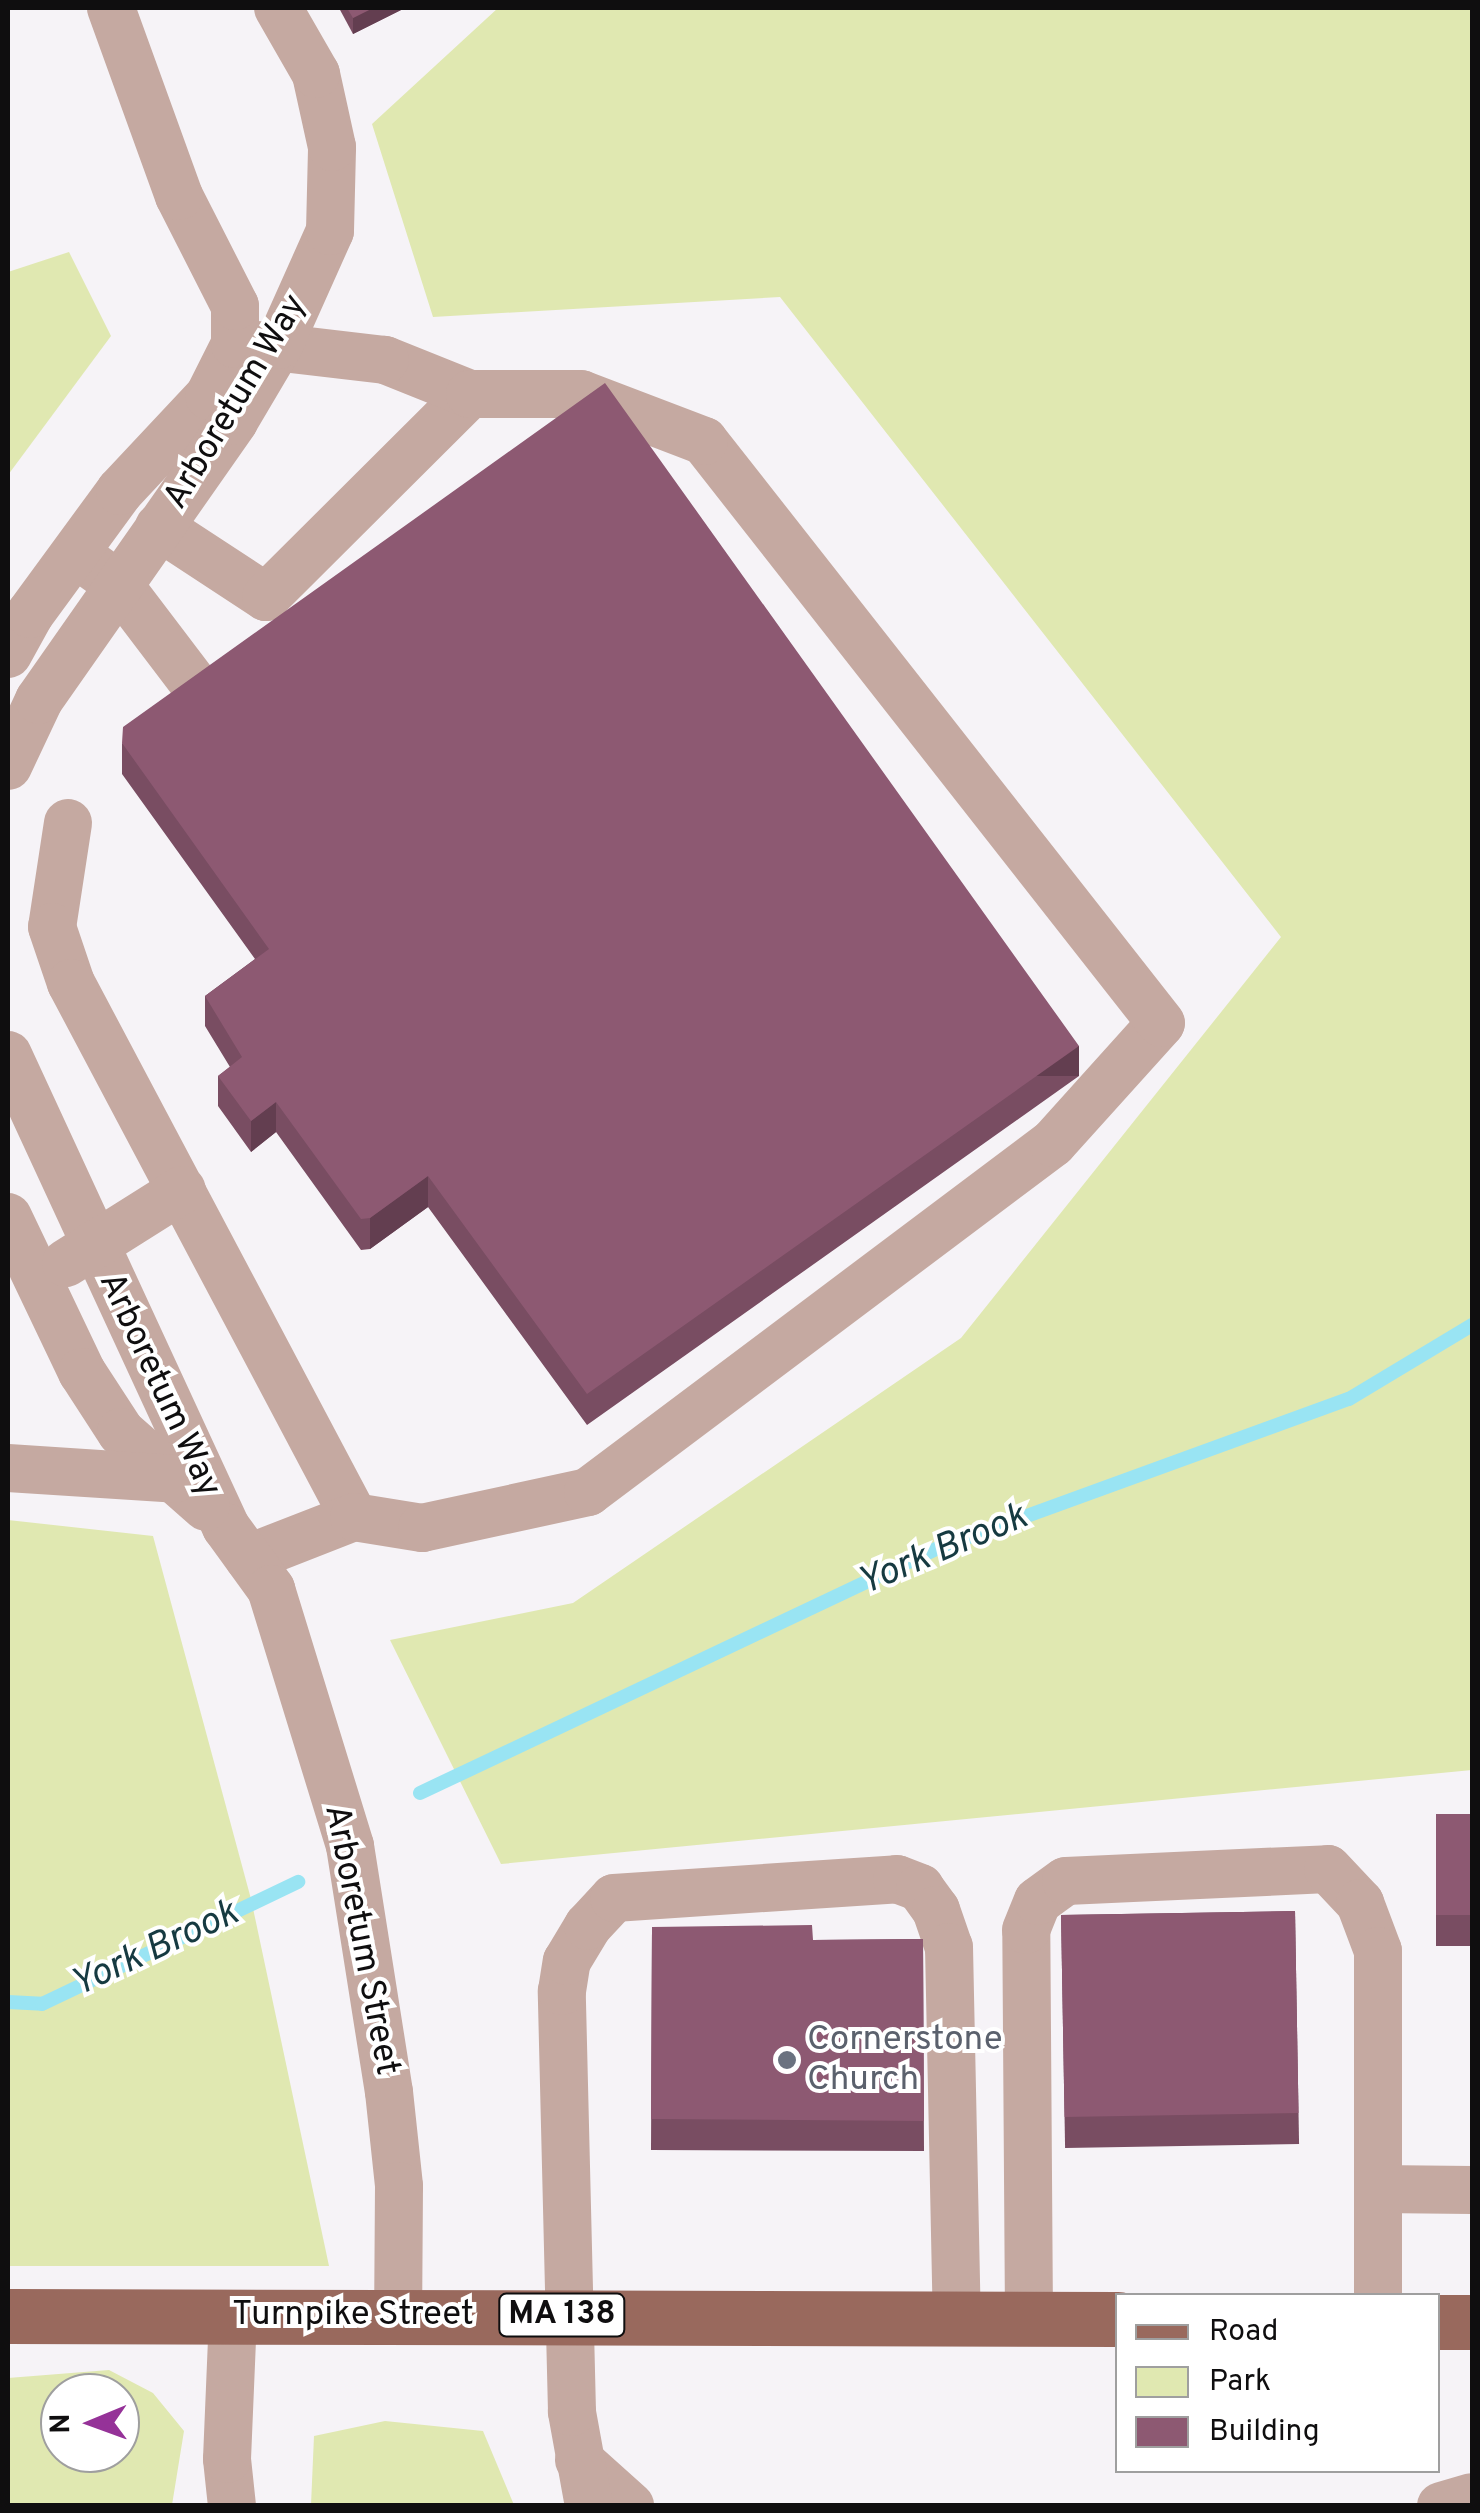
<!DOCTYPE html>
<style>
body{margin:0}
#map{position:relative;width:1480px;height:2513px;overflow:hidden;background:#f6f3f7;font-family:Overpass,sans-serif}
div>[style]{position:absolute}
[style*='--x']{left:calc(var(--x)*1px);top:calc(var(--y)*1px);width:calc(var(--w)*1px);rotate:calc(var(--a)*1deg)}
.green>*{inset:0;background:#e0e8b1}
.stream>*{height:14px;margin:-7px;padding:0 7px;transform-origin:7px;border-radius:7px;background:#99e4f3}
.minor>*{height:48px;margin:-24px;padding:0 24px;transform-origin:24px;border-radius:24px;background:#c5a9a1}
.major>*{height:55px;margin:-27.5px;padding:0 27.5px;transform-origin:27.5px;border-radius:27.5px;background:#99695d}
.wall>*{inset:0;background:#794d62;transform-origin:0 0}
.shaded-wall>*{inset:0;background:#633e50;transform-origin:0 0}
.building>*{inset:0;background:#8d5972;transform-origin:0 0}
.dots>*{width:28px;height:28px;translate:-50% -50%;box-sizing:border-box;border:5px solid #fff;border-radius:50%}
span{translate:-50% -50%;white-space:nowrap;text-align:center;line-height:1.15;-webkit-text-stroke:8px #fff;paint-order:stroke}
.shield-label span{padding:2px 8px;background:#fff;border:2px solid;border-radius:8px;-webkit-text-stroke-width:0}
.shield-label{font-size:32px;color:#0f0e0f;font-weight:700}
.street-label{font-size:35px;color:#0f0e0f}
.worship-label{font-size:35px;color:#5b616d}
.left{translate:0 -50%;text-align:left}
.water-label{font-size:38px;color:#163a41;font-style:italic}
.frame{position:absolute;inset:0;border:10px solid #0f0e0f;pointer-events:none}
.legend{position:absolute;left:1115px;top:2293px;width:325px;height:180px;box-sizing:border-box;background:#fff;border:2px solid #9f9f9f;margin:0;padding:12px 18px;list-style:none;font-size:30px;color:#0f0e0f}
.legend li{display:flex;align-items:center;gap:20px;height:50px}
.legend b{width:50px;border:2px solid #9f9f9f}
.north{position:absolute;left:40px;top:2373px;width:100px;height:100px;box-sizing:border-box;background:#fff;border:2px solid #9f9f9f;border-radius:50%;rotate:269deg;font-size:28px;font-weight:700;line-height:40px;text-align:center;color:#0f0e0f}
.north::after{content:'';display:block;margin:auto;width:35px;height:45px;background:#953298;clip-path:polygon(50% 0,100% 100%,50% 72%,0 100%)}
</style>
<div id="map">
<div class="green">
<i style="clip-path:polygon(498px 8px,1472px 8px,1472px 1770px,501px 1864px,390px 1640px,573px 1603px,961px 1338px,1281px 937px,780px 297px,433px 317px,372px 124px)"></i>
<i style="clip-path:polygon(69px 252px,111px 336px,8px 475px,8px 272px)"></i>
<i style="clip-path:polygon(8px 1520px,153px 1536px,251px 1899px,329px 2266px,8px 2266px)"></i>
<i style="clip-path:polygon(evenodd,109px 2370px,153px 2393px,184px 2431px,172px 2505px,8px 2505px,8px 2378px,109px 2370px,120px 2393px,120px 2453px,60px 2453px,60px 2393px,120px 2393px)"></i>
<i style="clip-path:polygon(385px 2421px,483px 2431px,514px 2505px,311px 2505px,314px 2436px)"></i>
</div>
<div class="stream">
<i style="--x:420;--y:1793;--w:571;--a:-25.31"></i>
<i style="--x:936;--y:1549;--w:439;--a:-20"></i>
<i style="--x:1349;--y:1399;--w:144;--a:-31"></i>
<i style="--x:8;--y:2002;--w:34;--a:3"></i>
<i style="--x:42;--y:2004;--w:284;--a:-25.5"></i>
</div>
<div class="minor">
<i style="--x:159;--y:527;--w:128;--a:33.2"></i>
<i style="--x:266;--y:597;--w:288;--a:-44.9"></i>
<i style="--x:470;--y:394;--w:92;--a:-158.2"></i>
<i style="--x:385;--y:360;--w:137;--a:-173.3"></i>
<i style="--x:94;--y:567;--w:31;--a:36"></i>
<i style="--x:119;--y:585;--w:119;--a:52.8"></i>
<i style="--x:8;--y:654;--w:46;--a:-61.2"></i>
<i style="--x:30;--y:614;--w:152;--a:-53.8"></i>
<i style="--x:120;--y:491;--w:130;--a:-46.9"></i>
<i style="--x:209;--y:396;--w:58;--a:-63.4"></i>
<i style="--x:235;--y:344;--w:38;--a:-90"></i>
<i style="--x:235;--y:306;--w:123;--a:-117"></i>
<i style="--x:179;--y:196;--w:200;--a:-109.9"></i>
<i style="--x:8;--y:766;--w:73;--a:-64.8"></i>
<i style="--x:39;--y:700;--w:340;--a:-55"></i>
<i style="--x:234;--y:421;--w:88;--a:-59.4"></i>
<i style="--x:279;--y:345;--w:125;--a:-65.9"></i>
<i style="--x:330;--y:231;--w:84;--a:-88.6"></i>
<i style="--x:332;--y:147;--w:75;--a:-102.4"></i>
<i style="--x:316;--y:74;--w:76;--a:-119.9"></i>
<i style="--x:68;--y:823;--w:105;--a:98.7"></i>
<i style="--x:52;--y:927;--w:59;--a:71.3"></i>
<i style="--x:71;--y:983;--w:604;--a:62.08"></i>
<i style="--x:354;--y:1517;--w:113;--a:158.7"></i>
<i style="--x:8;--y:1055;--w:520;--a:65.21"></i>
<i style="--x:226;--y:1527;--w:77;--a:54"></i>
<i style="--x:271;--y:1589;--w:269;--a:72.9"></i>
<i style="--x:350;--y:1846;--w:249;--a:81"></i>
<i style="--x:389;--y:2092;--w:95;--a:83.9"></i>
<i style="--x:399;--y:2186;--w:130;--a:90.4"></i>
<i style="--x:8;--y:1217;--w:172;--a:64.5"></i>
<i style="--x:82;--y:1372;--w:72;--a:57"></i>
<i style="--x:121;--y:1432;--w:113;--a:41.4"></i>
<i style="--x:66;--y:1263;--w:137;--a:-32.2"></i>
<i style="--x:8;--y:1468;--w:168;--a:3.7"></i>
<i style="--x:354;--y:1517;--w:69;--a:9.2"></i>
<i style="--x:422;--y:1528;--w:170;--a:-12.2"></i>
<i style="--x:588;--y:1492;--w:581;--a:-36.89"></i>
<i style="--x:1053;--y:1143;--w:161;--a:-48"></i>
<i style="--x:1161;--y:1023;--w:740;--a:-128.14"></i>
<i style="--x:704;--y:441;--w:132;--a:-159.1"></i>
<i style="--x:581;--y:394;--w:111;--a:180"></i>
<i style="--x:1378;--y:2189;--w:94;--a:0.6"></i>
<i style="--x:1029;--y:2319;--w:389;--a:-90.4"></i>
<i style="--x:1026;--y:1930;--w:31;--a:-68"></i>
<i style="--x:1038;--y:1901;--w:34;--a:-36"></i>
<i style="--x:1066;--y:1881;--w:262;--a:-2.6"></i>
<i style="--x:1328;--y:1869;--w:47;--a:46.7"></i>
<i style="--x:1360;--y:1903;--w:51;--a:69.4"></i>
<i style="--x:1378;--y:1951;--w:345;--a:90"></i>
<i style="--x:579;--y:2460;--w:69;--a:42"></i>
<i style="--x:232;--y:2506;--w:47;--a:-96.1"></i>
<i style="--x:227;--y:2459;--w:145;--a:-87.6"></i>
<i style="--x:589;--y:2506;--w:96;--a:-100.3"></i>
<i style="--x:572;--y:2412;--w:421;--a:-91.4"></i>
<i style="--x:562;--y:1991;--w:30;--a:-81"></i>
<i style="--x:567;--y:1961;--w:41;--a:-59"></i>
<i style="--x:588;--y:1926;--w:38;--a:-47"></i>
<i style="--x:614;--y:1898;--w:284;--a:-3.8"></i>
<i style="--x:897;--y:1879;--w:25;--a:21"></i>
<i style="--x:920;--y:1888;--w:27;--a:54"></i>
<i style="--x:936;--y:1910;--w:39;--a:71"></i>
<i style="--x:949;--y:1947;--w:371;--a:88.8"></i>
<i style="--x:1441;--y:2506;--w:32;--a:-16"></i>
</div>
<div class="major">
<i style="--x:8;--y:2316;--w:1110;--a:0.15"></i>
<i style="--x:1438;--y:2322;--w:34;--a:0"></i>
</div>
<div class="wall">
<i style="clip-path:polygon(339px 8px,405px 8px,353px 34px)"></i>
<i style="clip-path:polygon(122px 743px,1079px 1076px,587px 1425px,428px 1207px,370px 1249px,361px 1250px,276px 1132px,251px 1152px,218px 1106px,218px 1076px,230px 1067px,205px 1026px,205px 996px,255px 959px,122px 774px)"></i>
<i style="left:1436px;top:1814px;width:36px;height:132px"></i>
<i style="left:1295px;top:1911px;width:233px;height:234px;rotate:89deg"></i>
<i style="clip-path:polygon(652px 1927px,813px 1940px,923px 1939px,924px 2151px,651px 2150px)"></i>
</div>
<div class="shaded-wall">
<i style="clip-path:polygon(373px 8px,405px 8px,353px 34px,353px 18px)"></i>
<i style="left:1079px;top:1046px;width:30px;height:603px;rotate:90deg"></i>
<i style="clip-path:polygon(276px 1102px,276px 1132px,251px 1152px,251px 1121px)"></i>
<i style="clip-path:polygon(428px 1176px,428px 1207px,370px 1249px,370px 1218px)"></i>
</div>
<div class="building">
<i style="clip-path:polygon(347px 8px,373px 8px,353px 18px)"></i>
<i style="clip-path:polygon(605px 383px,1079px 1046px,587px 1394px,428px 1176px,370px 1218px,361px 1219px,276px 1102px,251px 1121px,218px 1076px,242px 1057px,205px 996px,269px 949px,122px 743px,123px 727px)"></i>
<i style="left:1436px;top:1814px;width:36px;height:101px"></i>
<i style="left:1295px;top:1911px;width:202px;height:234px;rotate:89deg"></i>
<i style="clip-path:polygon(812px 1925px,813px 1940px,923px 1939px,924px 2121px,651px 2119px,652px 1927px)"></i>
</div>
<div class="dots">
<i style="left:787px;top:2060px;background:#6b7280"></i>
</div>
<div class="shield-label">
<span style="left:562px;top:2315px">MA 138</span>
</div>
<div class="street-label">
<span style="left:236px;top:402px;rotate:-59deg">Arboretum Way</span>
<span style="left:159px;top:1385px;rotate:65deg">Arboretum Way</span>
<span style="left:361px;top:1940px;rotate:79deg">Arboretum Street</span>
<span style="left:353px;top:2315px">Turnpike Street</span>
</div>
<div class="worship-label">
<span class="left" style="left:807px;top:2060px">Cornerstone<br>Church</span>
</div>
<div class="water-label">
<span style="left:943px;top:1551px;rotate:-23deg">York Brook</span>
<span style="left:155px;top:1950px;rotate:-25deg">York Brook</span>
</div>
<div class="frame"></div>
<ul class="legend">
<li><b style="height:12px;background:#99695d"></b>Road</li>
<li><b style="height:28px;background:#e0e8b1"></b>Park</li>
<li><b style="height:28px;background:#8d5972"></b>Building</li>
</ul>
<div class="north">N</div>
</div>
